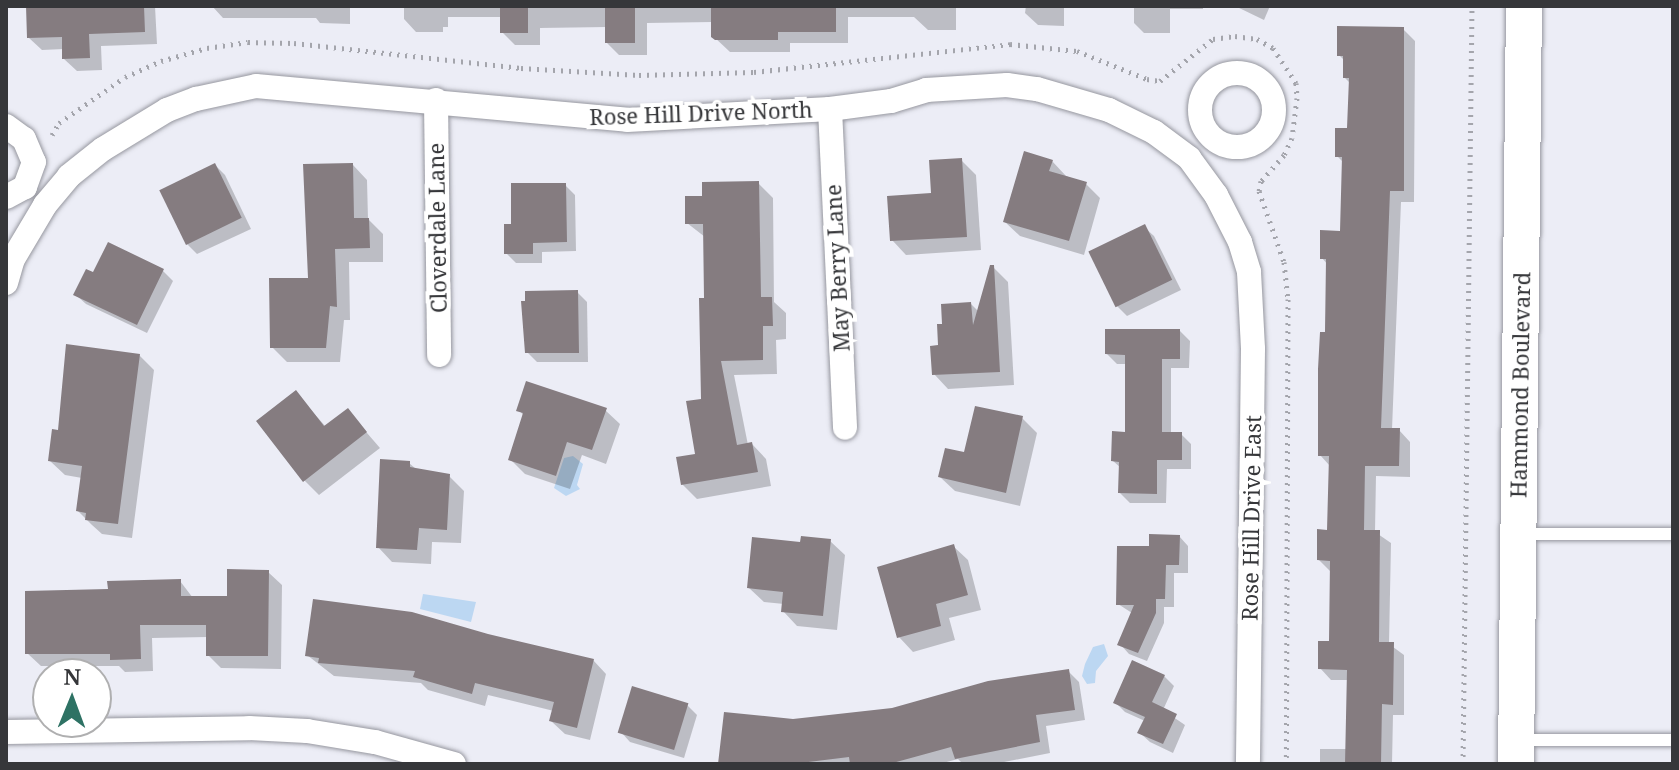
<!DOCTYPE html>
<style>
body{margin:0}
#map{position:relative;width:1679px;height:770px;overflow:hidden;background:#ecedf6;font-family:"Noto Serif",serif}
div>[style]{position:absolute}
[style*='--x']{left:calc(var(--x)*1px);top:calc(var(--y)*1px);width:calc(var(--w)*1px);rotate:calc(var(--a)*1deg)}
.water>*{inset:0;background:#bcd7f2}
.shadow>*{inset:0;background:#0003}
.building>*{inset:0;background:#857c80;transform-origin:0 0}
.path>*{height:5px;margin-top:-2.5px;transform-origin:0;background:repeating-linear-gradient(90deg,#a4a5ac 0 2px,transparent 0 8px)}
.roads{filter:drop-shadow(0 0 2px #96979f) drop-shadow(0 0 2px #96979f)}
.lane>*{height:12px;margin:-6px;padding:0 6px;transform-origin:6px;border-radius:6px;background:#fff}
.street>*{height:24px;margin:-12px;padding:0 12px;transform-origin:12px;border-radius:12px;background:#fff}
.street>.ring{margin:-12px;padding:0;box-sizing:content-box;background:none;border:24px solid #fff;border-radius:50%}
.secondary>*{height:36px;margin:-18px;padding:0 18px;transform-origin:18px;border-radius:18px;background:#fff}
span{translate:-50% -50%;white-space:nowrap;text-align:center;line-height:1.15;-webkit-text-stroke:8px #fff;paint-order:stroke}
.street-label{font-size:22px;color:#36373a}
.frame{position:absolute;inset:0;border:8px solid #36373a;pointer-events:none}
.north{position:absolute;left:32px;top:658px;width:80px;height:80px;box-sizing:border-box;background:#fff;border:2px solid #afafb0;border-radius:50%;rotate:1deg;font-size:22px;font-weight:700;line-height:32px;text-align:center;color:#36373a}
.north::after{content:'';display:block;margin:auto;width:28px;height:36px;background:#2e7264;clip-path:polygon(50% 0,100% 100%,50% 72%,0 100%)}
</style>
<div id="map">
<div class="water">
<i style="clip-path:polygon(573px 456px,583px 464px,577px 485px,580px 489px,566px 496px,554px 488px,564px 458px)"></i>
<i style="clip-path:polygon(423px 594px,476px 602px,471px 622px,420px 609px)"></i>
<i style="clip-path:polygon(1104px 644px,1108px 656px,1096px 671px,1095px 683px,1087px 684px,1082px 676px,1085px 664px,1093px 647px)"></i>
</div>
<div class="shadow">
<i style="clip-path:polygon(28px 6px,164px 6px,155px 6px,157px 44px,101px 46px,102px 70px,77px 71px,64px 59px,64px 49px,42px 50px,29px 38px)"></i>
<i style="clip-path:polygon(212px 6px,350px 6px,350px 24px,320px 23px,316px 18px,223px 18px)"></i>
<i style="clip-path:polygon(404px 6px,956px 6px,956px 30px,928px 30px,914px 17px,848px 17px,848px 43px,790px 43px,790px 52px,730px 52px,713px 36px,713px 22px,647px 23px,647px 55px,619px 55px,607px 43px,607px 27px,540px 28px,540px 45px,515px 45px,502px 32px,502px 17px,448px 17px,448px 27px,443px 27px,443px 32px,416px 32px,404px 19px)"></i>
<i style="clip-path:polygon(1026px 6px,1064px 6px,1064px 26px,1038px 25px,1025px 13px)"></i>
<i style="clip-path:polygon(1134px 6px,1203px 6px,1203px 9px,1170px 9px,1170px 33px,1144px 33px,1134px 23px)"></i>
<i style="clip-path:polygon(1235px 6px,1270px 6px,1264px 20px)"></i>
<i style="clip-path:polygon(1403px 29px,1415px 41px,1414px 202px,1401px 202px,1392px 430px,1399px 430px,1410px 442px,1410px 477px,1376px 476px,1375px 532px,1391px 543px,1389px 644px,1404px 655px,1404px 715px,1393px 715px,1392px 764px,1320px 764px,1320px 749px,1347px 749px,1348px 680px,1331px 680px,1320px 668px,1331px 643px,1330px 571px,1319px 560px,1329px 532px,1330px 466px,1320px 455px,1328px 265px,1322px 258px,1342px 233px,1344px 163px,1337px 156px,1349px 130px,1351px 84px,1345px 78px,1345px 61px,1339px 55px)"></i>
<i style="clip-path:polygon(961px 160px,976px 175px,981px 250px,906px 255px,892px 240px)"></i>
<i style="clip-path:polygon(1052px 161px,1066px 176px,1086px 184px,1100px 198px,1084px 255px,1020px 236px,1005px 222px)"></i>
<i style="clip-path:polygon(215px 165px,225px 175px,251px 229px,197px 254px,187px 244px)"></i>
<i style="clip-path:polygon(353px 165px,367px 180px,368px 219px,383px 234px,383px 262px,349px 262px,350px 320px,344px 320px,340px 362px,287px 362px,272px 347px,310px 280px)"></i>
<i style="clip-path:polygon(758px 183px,773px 198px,774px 302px,786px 313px,786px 339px,776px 340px,777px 374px,734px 375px,748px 445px,752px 444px,766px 459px,771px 486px,697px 499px,682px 484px,698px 455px,703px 400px,705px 237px,687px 223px,704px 198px)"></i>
<i style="clip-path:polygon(565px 185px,575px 195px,576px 251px,542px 252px,542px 263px,516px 263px,506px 253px,513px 226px)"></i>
<i style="clip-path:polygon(1144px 227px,1154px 236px,1181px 290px,1127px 316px,1117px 306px)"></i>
<i style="clip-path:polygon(993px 267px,1008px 282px,1014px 385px,948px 389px,934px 374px,944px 325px,971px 304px,979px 312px)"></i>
<i style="clip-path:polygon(163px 271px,173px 281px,147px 333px,86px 304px,76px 295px,94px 275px)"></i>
<i style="clip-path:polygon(577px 292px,587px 302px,588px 362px,537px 362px,527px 352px,527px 303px)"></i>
<i style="clip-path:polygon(1180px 331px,1190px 341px,1189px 368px,1171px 368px,1171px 434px,1181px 434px,1191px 444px,1191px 469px,1167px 469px,1166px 503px,1130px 503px,1120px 493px,1121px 468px,1113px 461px,1127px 434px,1127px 364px,1117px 364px,1107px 354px)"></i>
<i style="clip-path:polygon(139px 355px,154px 370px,132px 538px,102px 534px,92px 525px,78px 511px,82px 478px,65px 475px,50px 461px,60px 432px)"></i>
<i style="clip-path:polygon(296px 393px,326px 427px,348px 411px,380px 448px,319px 495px,304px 480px)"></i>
<i style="clip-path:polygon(519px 410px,605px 410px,620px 424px,606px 464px,582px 455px,570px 489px,525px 474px,510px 459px,524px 416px)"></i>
<i style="clip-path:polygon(1022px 418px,1037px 433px,1020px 506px,955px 491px,940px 477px,966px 455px)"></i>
<i style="clip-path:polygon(409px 463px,416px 469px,449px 476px,464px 491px,461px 543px,432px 542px,431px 564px,392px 562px,378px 547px)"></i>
<i style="clip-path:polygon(1179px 536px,1188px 546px,1188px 573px,1174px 573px,1174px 607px,1164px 607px,1164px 623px,1147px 661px,1129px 654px,1120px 644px,1132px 613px,1118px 604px,1151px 548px)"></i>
<i style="clip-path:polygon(830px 541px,845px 555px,837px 630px,797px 626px,783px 611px,784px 604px,764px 602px,749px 588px,802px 544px)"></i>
<i style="clip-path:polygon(953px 546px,968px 560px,981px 610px,949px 618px,955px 640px,913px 652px,899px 637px)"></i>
<i style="clip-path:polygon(268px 572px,282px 585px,281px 669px,221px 668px,208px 655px,208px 637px,152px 638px,153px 671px,125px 672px,119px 666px,41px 666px,27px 653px,110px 591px,180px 581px,193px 598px,229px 598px)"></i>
<i style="clip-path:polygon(487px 636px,593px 660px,606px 674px,590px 740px,565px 734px,551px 721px,554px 711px,488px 695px,485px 706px,428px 690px,421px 683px,334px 676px,307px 655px)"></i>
<i style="clip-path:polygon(1068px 671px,1079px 682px,1085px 720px,1046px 726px,1050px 753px,994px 764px,963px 764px,958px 759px,939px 764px,720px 764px,793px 721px,892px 710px)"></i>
<i style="clip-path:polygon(1164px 676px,1174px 686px,1163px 710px,1185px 725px,1173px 753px,1150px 742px,1140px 733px,1145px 721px,1125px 712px,1115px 702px)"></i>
<i style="clip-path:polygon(687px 705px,697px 715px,684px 758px,630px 742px,621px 732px)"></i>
</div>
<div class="building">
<i style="clip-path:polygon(26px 6px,144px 6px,145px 32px,89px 34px,90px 58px,62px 59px,62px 37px,27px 38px)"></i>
<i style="left:500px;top:6px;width:28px;height:27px"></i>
<i style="left:605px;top:6px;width:30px;height:37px"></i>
<i style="clip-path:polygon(711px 6px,836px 6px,836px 32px,778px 32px,778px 40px,715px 40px,711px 37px)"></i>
<i style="clip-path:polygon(1337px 26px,1404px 27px,1404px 191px,1390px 191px,1381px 428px,1400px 428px,1399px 466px,1365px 466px,1364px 530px,1380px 530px,1379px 642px,1394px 642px,1393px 705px,1382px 704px,1381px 764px,1345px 764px,1347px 670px,1318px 669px,1318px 641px,1329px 641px,1330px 561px,1317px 560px,1317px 529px,1327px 530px,1329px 456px,1318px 456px,1318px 369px,1320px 332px,1325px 332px,1326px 259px,1320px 259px,1320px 230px,1340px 231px,1342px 157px,1335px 157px,1335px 128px,1347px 128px,1349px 78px,1343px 78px,1343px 56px,1337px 56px)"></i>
<i style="clip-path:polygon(1024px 151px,1053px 160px,1049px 171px,1087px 182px,1069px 241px,1003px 222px)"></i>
<i style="clip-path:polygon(962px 158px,967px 237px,890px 241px,887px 196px,931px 193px,929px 160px)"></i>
<i style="left:215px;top:163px;width:61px;height:62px;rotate:64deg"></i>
<i style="clip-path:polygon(353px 163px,354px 218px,369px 218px,370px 248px,335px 249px,337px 307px,330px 306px,326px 348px,270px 348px,269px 278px,308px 278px,303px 164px)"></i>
<i style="clip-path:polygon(759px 181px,761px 297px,772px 297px,773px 326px,763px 326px,763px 360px,721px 361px,737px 445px,752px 442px,758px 472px,681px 485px,676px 457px,695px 454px,686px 401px,701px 399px,699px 298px,704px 298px,703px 224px,685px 224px,685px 196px,702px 196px,702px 182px)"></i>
<i style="clip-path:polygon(511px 183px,566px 183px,567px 242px,533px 243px,533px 254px,504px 254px,504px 224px,511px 224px)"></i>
<i style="left:1145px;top:224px;width:62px;height:63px;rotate:64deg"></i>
<i style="clip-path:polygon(108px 242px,164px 269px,137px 325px,73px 295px,86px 269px,93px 272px)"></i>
<i style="clip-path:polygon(990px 265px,994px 265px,1000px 372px,932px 375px,930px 346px,938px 345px,937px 324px,942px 324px,941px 304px,971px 302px,973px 325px)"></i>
<i style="clip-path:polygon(578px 290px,579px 353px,525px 353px,521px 301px,525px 301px,525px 291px)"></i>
<i style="clip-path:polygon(1105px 329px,1180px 329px,1180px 359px,1162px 359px,1162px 432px,1182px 432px,1182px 460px,1157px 460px,1157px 494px,1118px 493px,1119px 462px,1111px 461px,1112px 431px,1125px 432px,1125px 355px,1105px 354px)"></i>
<i style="clip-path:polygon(66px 344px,140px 354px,118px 524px,85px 520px,86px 513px,76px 511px,82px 466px,48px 461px,52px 429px,58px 430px)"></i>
<i style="clip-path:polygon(526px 381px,607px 408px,592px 450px,567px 442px,556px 476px,508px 460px,523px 413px,516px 411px)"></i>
<i style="clip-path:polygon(296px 390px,324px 426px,348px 408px,367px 432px,303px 482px,256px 421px)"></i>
<i style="clip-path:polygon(975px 406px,1023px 416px,1006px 493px,938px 477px,945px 448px,964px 452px)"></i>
<i style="clip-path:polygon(380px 459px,410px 461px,410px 467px,450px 474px,447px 530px,419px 528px,417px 550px,376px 548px)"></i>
<i style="clip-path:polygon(1149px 534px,1180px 535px,1179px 565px,1166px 565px,1165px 599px,1156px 599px,1156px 613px,1138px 653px,1117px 645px,1134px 605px,1116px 605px,1117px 546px,1149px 546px)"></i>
<i style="clip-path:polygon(801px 536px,831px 539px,823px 616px,781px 612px,783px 592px,747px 588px,752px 537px,800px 542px)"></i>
<i style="clip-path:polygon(954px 544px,968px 595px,936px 604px,941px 626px,897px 638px,877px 567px)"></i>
<i style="clip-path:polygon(227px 569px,269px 570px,268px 656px,206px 656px,206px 625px,140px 625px,141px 659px,110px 660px,110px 654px,25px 654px,25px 591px,108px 589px,107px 581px,181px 579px,181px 596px,227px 596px)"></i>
<i style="clip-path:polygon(313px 599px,412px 612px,488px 634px,594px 659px,577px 728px,549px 721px,554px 702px,475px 683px,472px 694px,413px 677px,415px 671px,318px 663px,319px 658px,305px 656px)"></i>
<i style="clip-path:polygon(1132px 660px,1165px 675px,1152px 702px,1177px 714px,1163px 744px,1137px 733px,1145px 717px,1113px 703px)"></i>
<i style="clip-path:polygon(1069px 669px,1075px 710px,1036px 715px,1040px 742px,955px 759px,951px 747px,889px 764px,850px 764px,849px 757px,792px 764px,718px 764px,724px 712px,793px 719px,892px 708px,988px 681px)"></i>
<i style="left:632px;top:686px;width:59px;height:49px;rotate:17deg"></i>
</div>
<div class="path">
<i style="--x:52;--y:135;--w:14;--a:-60"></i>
<i style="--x:59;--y:123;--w:80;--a:-34.9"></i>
<i style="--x:125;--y:77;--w:39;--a:-24"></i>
<i style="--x:161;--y:61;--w:48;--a:-15.8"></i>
<i style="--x:207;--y:48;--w:41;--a:-8.3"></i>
<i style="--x:248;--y:42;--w:46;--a:1.2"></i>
<i style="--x:294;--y:43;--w:228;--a:6.3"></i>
<i style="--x:521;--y:68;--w:118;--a:3.4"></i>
<i style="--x:639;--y:75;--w:115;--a:-1.5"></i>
<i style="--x:754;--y:72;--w:258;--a:-6.2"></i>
<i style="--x:1010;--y:44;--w:67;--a:6"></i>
<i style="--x:1077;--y:51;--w:75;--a:21.8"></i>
<i style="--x:1147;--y:79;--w:13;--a:9"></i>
<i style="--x:1160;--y:81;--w:68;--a:-38.4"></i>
<i style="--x:1213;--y:39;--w:22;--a:-8"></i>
<i style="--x:1235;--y:36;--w:22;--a:8"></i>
<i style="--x:1257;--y:39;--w:18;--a:29"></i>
<i style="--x:1273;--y:48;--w:42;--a:56.7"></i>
<i style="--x:1296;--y:83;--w:15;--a:86"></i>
<i style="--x:1297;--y:98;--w:40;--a:97.1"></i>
<i style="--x:1292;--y:138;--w:19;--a:115"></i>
<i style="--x:1284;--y:155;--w:35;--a:131"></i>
<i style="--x:1261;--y:181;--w:10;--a:101"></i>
<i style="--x:1259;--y:191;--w:75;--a:70.6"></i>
<i style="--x:1284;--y:262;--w:37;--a:84"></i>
<i style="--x:1288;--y:299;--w:465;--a:90.2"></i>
<i style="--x:1463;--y:764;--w:758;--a:-89.32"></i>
</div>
<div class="roads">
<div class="lane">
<i style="--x:1520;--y:534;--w:153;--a:0"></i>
<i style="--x:1519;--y:740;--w:154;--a:0"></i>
</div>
<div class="street">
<i class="ring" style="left:1200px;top:73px;width:50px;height:50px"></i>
<i style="--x:436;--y:100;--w:255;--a:89.3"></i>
<i style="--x:830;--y:109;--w:319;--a:87.3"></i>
<i style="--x:6;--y:126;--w:22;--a:36"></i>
<i style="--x:24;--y:139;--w:25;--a:67"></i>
<i style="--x:34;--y:162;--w:27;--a:110"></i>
<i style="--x:25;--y:187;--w:21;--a:152"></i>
<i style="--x:6;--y:283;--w:25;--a:-74"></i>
<i style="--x:13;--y:259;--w:63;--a:-59.3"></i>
<i style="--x:45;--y:205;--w:38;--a:-50"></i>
<i style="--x:69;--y:176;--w:43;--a:-38.5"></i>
<i style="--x:103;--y:149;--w:75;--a:-31.4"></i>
<i style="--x:167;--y:110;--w:31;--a:-21"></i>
<i style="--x:196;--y:99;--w:61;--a:-12.2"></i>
<i style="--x:256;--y:86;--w:373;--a:5.2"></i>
<i style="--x:627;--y:120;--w:203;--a:-3.1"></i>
<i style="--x:830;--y:109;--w:62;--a:-7.5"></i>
<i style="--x:891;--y:101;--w:37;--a:-17"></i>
<i style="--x:926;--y:90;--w:81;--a:-3.5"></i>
<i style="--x:1007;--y:85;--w:30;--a:8"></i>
<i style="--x:1037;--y:89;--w:75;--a:16.3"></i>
<i style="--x:1109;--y:110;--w:50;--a:26.1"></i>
<i style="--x:1154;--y:132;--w:44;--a:36.6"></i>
<i style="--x:1189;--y:158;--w:46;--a:53.9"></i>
<i style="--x:1216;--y:195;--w:53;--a:62.9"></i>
<i style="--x:1240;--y:242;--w:31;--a:73"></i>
<i style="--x:1249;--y:272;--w:77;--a:87"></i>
<i style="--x:1253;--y:349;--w:415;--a:90.7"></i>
<i style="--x:6;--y:732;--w:243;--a:-0.9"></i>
<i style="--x:249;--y:728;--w:58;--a:3"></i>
<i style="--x:307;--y:731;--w:69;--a:9.2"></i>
<i style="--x:375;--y:742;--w:82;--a:15.6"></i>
</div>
<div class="secondary">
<i style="--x:1516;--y:764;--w:758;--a:-89.4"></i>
</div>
</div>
<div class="street-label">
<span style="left:701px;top:113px;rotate:-2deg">Rose Hill Drive North</span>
<span style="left:437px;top:228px;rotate:-91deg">Cloverdale Lane</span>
<span style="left:837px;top:268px;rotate:-93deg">May Berry Lane</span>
<span style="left:1520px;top:385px;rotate:-89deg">Hammond Boulevard</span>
<span style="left:1251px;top:518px;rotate:-89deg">Rose Hill Drive East</span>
</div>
<div class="frame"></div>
<div class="north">N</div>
</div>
